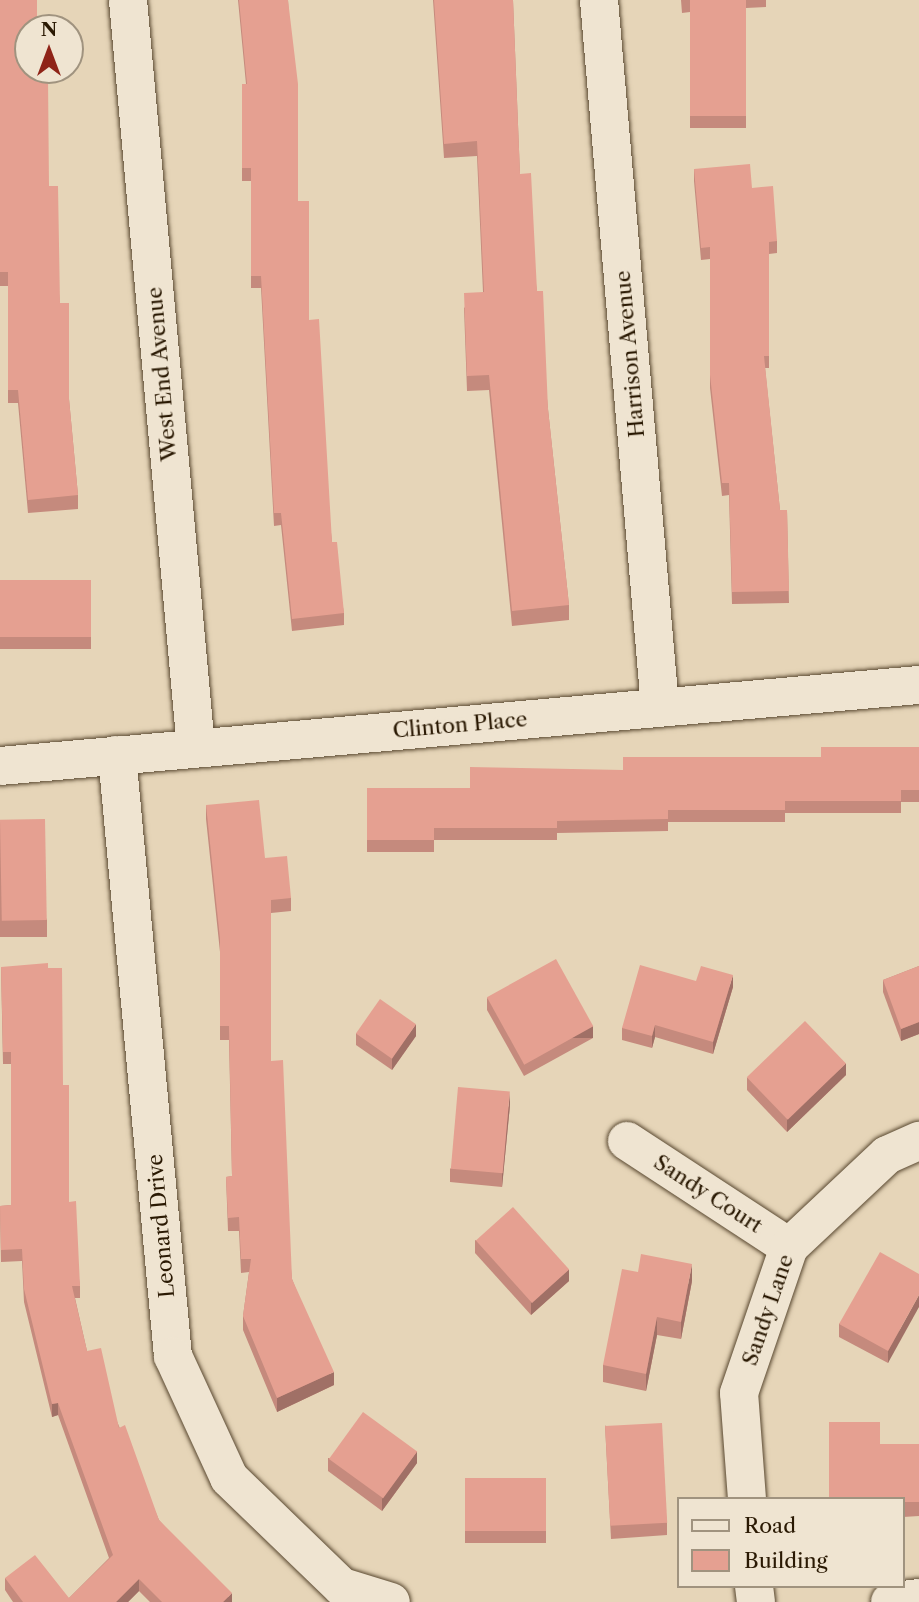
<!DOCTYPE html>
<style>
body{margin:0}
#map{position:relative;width:919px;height:1602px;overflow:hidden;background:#e6d5b8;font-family:"Libre Caslon Text",serif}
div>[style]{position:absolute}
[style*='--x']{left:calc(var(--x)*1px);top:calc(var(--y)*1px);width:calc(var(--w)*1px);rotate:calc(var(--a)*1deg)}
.roads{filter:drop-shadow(0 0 2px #594830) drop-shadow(0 0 2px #594830)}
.minor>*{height:38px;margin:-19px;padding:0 19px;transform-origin:19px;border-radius:19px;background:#efe4d1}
.wall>*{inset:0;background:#c58a7d;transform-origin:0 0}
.shaded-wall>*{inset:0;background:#a07066;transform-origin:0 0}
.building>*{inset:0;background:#e5a091;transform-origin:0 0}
span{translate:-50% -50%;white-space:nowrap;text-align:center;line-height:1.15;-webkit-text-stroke:5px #efe4d1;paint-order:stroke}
.street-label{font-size:21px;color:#2a1903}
.legend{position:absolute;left:677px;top:1497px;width:228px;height:91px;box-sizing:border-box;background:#efe4d1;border:2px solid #a0937f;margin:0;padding:9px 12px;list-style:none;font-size:21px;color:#2a1903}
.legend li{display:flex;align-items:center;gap:14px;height:35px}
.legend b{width:35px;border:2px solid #a0937f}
.north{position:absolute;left:14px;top:14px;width:70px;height:70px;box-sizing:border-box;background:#efe4d1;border:2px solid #a0937f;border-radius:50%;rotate:0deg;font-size:19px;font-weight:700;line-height:28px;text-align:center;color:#2a1903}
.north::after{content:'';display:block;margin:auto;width:24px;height:32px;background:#8f2418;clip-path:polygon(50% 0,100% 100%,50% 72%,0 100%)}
</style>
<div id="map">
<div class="roads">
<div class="minor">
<i style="--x:128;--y:0;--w:751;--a:84.81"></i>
<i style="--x:599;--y:0;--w:710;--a:85.07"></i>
<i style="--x:117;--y:755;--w:604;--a:84.68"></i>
<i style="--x:173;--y:1356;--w:134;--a:65.3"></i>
<i style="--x:229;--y:1478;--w:157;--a:44"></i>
<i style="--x:342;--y:1587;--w:51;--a:17"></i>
<i style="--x:0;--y:766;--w:923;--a:-5.04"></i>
<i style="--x:627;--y:1141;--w:194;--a:33.2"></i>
<i style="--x:747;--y:1499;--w:106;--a:-94.3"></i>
<i style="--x:739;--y:1393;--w:154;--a:-71.1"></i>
<i style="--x:789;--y:1247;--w:134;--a:-43.2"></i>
<i style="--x:887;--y:1155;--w:35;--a:-24"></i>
<i style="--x:754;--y:1586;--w:16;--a:83"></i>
<i style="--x:890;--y:1602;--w:29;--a:-8"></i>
</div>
</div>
<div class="wall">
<i style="clip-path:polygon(0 0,37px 78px,60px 303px,78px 495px,78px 509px,28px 513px,18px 403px,8px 403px,8px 286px,0 286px)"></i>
<i style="clip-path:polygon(238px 0,288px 0,298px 201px,309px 320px,332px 542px,344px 613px,344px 625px,292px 631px,281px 525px,274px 526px,261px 288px,251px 288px,251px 181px,242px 181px,242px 84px,246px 84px)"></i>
<i style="clip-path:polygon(433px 0,513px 0,520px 174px,537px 291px,548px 409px,569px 605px,569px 620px,512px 626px,489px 390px,467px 391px,464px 308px,483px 292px,477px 156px,444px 158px)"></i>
<i style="clip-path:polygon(681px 0,766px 0,766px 7px,746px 8px,746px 128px,690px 128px,690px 12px,682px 13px)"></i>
<i style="clip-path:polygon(694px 169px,752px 188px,777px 241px,777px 253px,769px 254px,769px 368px,765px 368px,780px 510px,787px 510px,789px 603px,732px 604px,729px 495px,722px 496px,710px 388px,710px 259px,701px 260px,694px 181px)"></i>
<i style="left:91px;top:580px;width:69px;height:91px;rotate:90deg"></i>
<i style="clip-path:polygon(919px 747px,919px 802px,901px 802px,901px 813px,785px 813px,785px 822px,668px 822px,668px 831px,557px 833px,557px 840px,434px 840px,434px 852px,367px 852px,367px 788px,470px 788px,623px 770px,821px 757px)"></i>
<i style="clip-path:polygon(206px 805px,265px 858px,291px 898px,291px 911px,271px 913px,271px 1061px,292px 1279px,334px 1385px,277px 1412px,243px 1330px,243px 1316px,249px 1272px,241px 1273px,239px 1231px,228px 1231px,226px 1177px,232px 1176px,229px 1040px,220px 1040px,220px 952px,206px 819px)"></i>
<i style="clip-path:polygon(0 821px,47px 920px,47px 937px,0 937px)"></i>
<i style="clip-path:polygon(919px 966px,919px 1034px,901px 1041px,883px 992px,883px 980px)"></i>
<i style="clip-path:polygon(1px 967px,63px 1085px,69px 1202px,80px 1286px,80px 1298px,75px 1298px,87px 1351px,159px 1520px,232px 1602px,150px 1602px,139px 1591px,128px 1602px,13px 1602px,5px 1590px,5px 1578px,69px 1598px,109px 1558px,58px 1415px,52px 1417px,24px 1302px,22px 1261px,1px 1262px,0 1206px,11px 1205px,11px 1064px,3px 1064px)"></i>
<i style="clip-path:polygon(696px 981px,733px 987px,713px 1054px,655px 1037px,652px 1048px,622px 1040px,622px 1028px)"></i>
<i style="clip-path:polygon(487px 998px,593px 1038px,524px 1076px,487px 1010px)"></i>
<i style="clip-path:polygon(356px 1033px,416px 1036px,392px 1070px,356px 1045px)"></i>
<i style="clip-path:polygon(846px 1075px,787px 1132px,747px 1090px,747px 1078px)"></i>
<i style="clip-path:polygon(510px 1105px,502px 1187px,450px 1182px,450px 1169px)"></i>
<i style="clip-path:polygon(475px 1240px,569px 1281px,531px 1315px,475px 1253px)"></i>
<i style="clip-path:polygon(919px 1274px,888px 1363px,839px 1337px,839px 1324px)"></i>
<i style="clip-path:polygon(692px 1281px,681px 1339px,657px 1335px,646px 1391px,603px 1382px,603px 1365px)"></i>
<i style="clip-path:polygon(605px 1425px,667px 1523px,667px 1535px,611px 1539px)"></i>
<i style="clip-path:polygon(880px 1444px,919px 1444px,919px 1516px,903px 1517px,903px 1499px)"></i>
<i style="clip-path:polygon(328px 1458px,417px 1463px,382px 1511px,328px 1471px)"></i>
<i style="left:465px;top:1478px;width:81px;height:65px"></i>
</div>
<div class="shaded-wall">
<i style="clip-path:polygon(733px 975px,733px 987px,713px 1054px,713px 1042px)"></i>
<i style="clip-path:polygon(919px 1022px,919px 1034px,901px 1041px,901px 1029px)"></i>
<i style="clip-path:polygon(416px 1024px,416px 1036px,392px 1070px,392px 1058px)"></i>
<i style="clip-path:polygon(655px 1025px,655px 1037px,652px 1048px,652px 1036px)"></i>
<i style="left:593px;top:1026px;width:12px;height:79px;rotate:90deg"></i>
<i style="clip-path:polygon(846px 1063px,846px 1075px,787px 1132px,787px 1119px)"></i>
<i style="clip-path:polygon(510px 1092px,510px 1105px,502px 1187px,502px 1174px)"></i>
<i style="clip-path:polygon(692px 1264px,692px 1281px,681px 1339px,681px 1322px)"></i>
<i style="clip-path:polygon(569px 1269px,569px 1281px,531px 1315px,531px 1303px)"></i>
<i style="clip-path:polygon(919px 1295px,919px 1307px,888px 1363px,888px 1351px)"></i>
<i style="clip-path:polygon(657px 1317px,657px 1335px,646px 1391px,646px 1374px)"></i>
<i style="clip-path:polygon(334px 1372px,334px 1385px,277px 1412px,277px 1398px)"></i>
<i style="clip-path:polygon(58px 1403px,58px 1415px,52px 1417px,52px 1404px)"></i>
<i style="clip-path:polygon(417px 1451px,417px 1463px,382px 1511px,382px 1499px)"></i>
<i style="clip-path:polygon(139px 1579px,139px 1591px,128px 1602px,116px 1602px)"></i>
<i style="clip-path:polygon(232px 1593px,232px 1602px,223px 1602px)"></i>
</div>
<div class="building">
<i style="clip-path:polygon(0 0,37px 0,37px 28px,28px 28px,28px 70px,37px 70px,37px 78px,48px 78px,49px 186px,58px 186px,60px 303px,69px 303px,69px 399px,78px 495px,28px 500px,18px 390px,8px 390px,8px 272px,0 272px)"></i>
<i style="clip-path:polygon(239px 0,288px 0,298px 84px,298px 201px,309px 201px,309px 320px,319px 319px,332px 542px,337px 542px,344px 613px,292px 619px,281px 513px,274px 513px,261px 276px,251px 276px,251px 168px,242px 168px,242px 84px,247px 84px)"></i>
<i style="clip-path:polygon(434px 0,513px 0,520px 174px,531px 173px,537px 291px,543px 291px,548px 409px,569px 605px,512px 611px,489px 375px,467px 376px,464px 293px,484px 292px,477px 141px,444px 144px)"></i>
<i style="clip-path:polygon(682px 0,746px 0,746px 116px,690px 116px,690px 0)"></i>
<i style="clip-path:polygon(750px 164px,752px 188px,773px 186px,777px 241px,769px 242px,769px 356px,764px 356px,780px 510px,787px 510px,789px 591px,732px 592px,729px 483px,722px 483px,710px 375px,710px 247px,701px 248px,694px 169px)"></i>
<i style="left:91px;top:580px;width:57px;height:91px;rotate:90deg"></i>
<i style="clip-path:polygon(821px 747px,919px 747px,919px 790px,901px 790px,901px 801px,785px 801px,785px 810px,668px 810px,668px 819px,557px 821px,557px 828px,434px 828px,434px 840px,367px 840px,367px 788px,470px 788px,470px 767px,623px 770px,623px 757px,821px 757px)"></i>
<i style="clip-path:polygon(259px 800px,265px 858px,287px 856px,291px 898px,271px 900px,271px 1061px,283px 1060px,292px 1279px,334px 1372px,277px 1398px,243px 1316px,251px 1259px,241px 1259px,239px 1217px,228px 1218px,226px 1177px,232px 1176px,229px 1026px,220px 1026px,220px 939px,206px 805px)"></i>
<i style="left:45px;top:819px;width:101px;height:45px;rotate:89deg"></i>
<i style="left:556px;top:959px;width:77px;height:79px;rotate:61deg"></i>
<i style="clip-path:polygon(48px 963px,48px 968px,62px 968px,63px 1085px,69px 1085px,69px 1202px,76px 1201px,80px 1286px,72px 1286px,87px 1351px,101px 1348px,119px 1428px,125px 1425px,159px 1520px,232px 1593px,223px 1602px,162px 1602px,139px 1579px,116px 1602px,23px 1602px,5px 1578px,35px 1555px,69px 1598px,113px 1555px,58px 1403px,52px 1404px,24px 1289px,22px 1249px,1px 1250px,0 1206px,11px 1205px,11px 1052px,3px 1052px,1px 967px)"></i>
<i style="clip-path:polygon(640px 965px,696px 981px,701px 966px,733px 975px,713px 1042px,655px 1025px,652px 1036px,622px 1028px)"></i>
<i style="clip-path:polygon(919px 966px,919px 1022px,901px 1029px,883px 980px)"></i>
<i style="left:380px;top:999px;width:44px;height:42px;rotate:35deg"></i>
<i style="left:805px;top:1021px;width:59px;height:81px;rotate:46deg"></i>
<i style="left:458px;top:1087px;width:52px;height:82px;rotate:5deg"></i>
<i style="left:513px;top:1207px;width:84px;height:50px;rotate:48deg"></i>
<i style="clip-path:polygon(880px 1252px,919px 1274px,919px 1295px,888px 1351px,839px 1324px)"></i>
<i style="clip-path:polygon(641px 1254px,692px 1264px,681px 1322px,657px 1317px,646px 1374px,603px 1365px,622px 1269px,638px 1272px)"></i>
<i style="left:363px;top:1412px;width:67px;height:58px;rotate:36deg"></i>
<i style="clip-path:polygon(829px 1422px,880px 1422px,880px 1444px,919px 1444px,919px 1502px,903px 1502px,903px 1499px,829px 1499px)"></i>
<i style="left:662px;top:1423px;width:100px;height:57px;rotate:87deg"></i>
<i style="left:465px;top:1478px;width:81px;height:53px"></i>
</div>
<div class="street-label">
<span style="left:630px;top:354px;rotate:-95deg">Harrison Avenue</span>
<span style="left:162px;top:374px;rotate:-95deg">West End Avenue</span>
<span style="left:460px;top:725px;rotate:-5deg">Clinton Place</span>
<span style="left:708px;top:1194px;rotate:33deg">Sandy Court</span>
<span style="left:161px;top:1226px;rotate:-95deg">Leonard Drive</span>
<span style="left:768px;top:1310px;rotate:-71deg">Sandy Lane</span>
</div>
<ul class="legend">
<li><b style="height:9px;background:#efe4d1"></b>Road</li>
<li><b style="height:19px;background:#e5a091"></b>Building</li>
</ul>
<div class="north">N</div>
</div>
